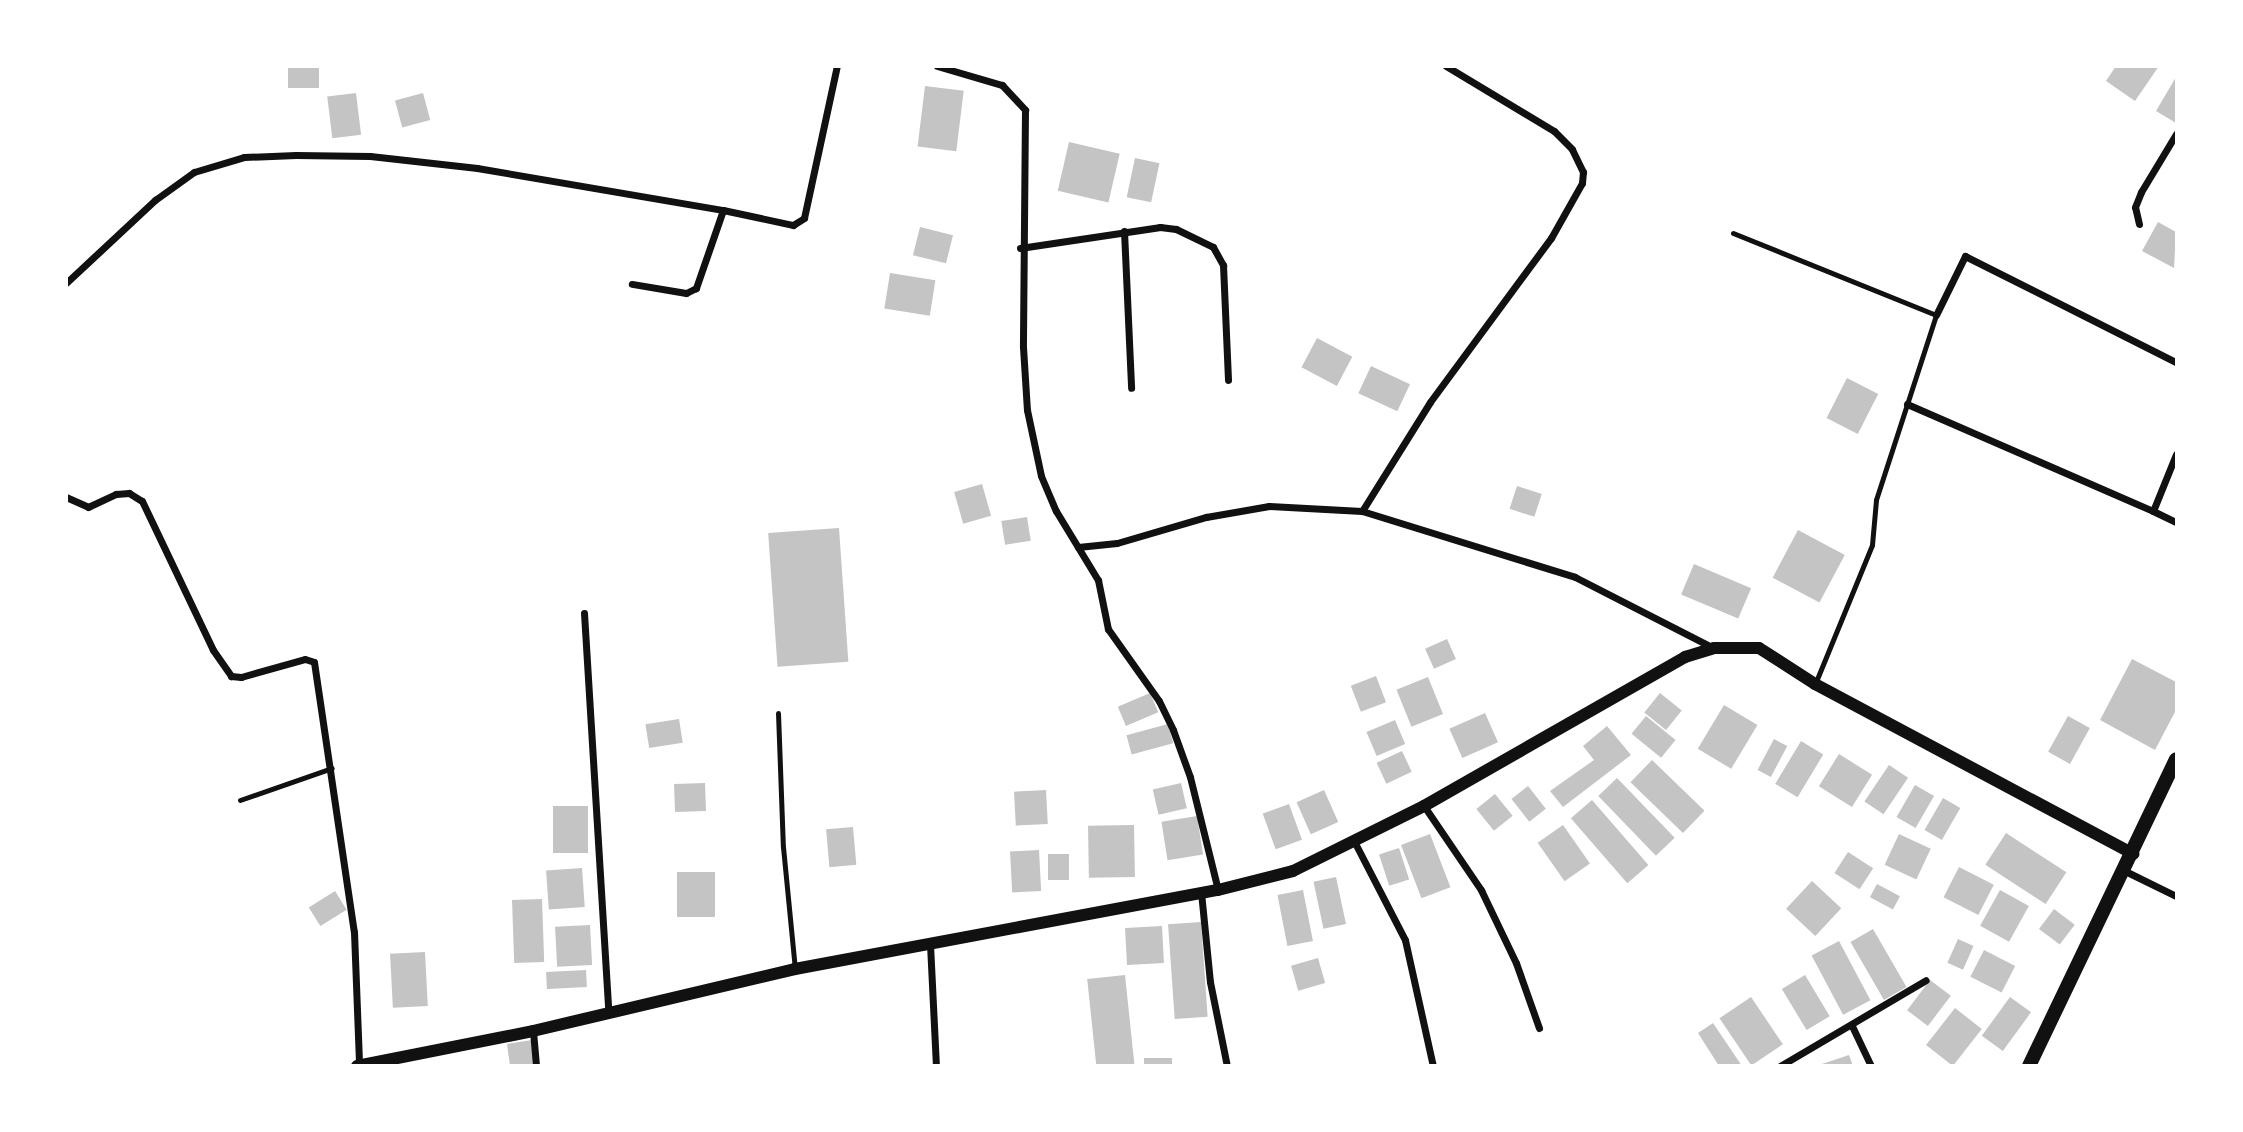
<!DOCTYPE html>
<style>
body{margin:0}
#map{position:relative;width:2243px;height:1132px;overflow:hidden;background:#fff;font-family:Inter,sans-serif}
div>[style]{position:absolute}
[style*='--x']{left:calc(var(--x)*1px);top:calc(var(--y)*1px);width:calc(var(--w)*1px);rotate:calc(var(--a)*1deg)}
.building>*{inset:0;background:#c4c4c4;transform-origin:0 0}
.service>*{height:5px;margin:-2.5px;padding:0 2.5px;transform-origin:2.5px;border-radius:2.5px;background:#111}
.minor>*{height:7px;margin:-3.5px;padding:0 3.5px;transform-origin:3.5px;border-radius:3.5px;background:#111}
.tertiary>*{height:12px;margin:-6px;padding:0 6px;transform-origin:6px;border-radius:6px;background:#111}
.secondary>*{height:14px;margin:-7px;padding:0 7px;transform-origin:7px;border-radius:7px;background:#111}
span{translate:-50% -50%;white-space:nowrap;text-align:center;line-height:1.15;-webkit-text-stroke:5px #fff;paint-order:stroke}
.frame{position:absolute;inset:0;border:68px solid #fff;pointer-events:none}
</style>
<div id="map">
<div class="building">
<i style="left:288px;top:66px;width:31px;height:22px"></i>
<i style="clip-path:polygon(2116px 66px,2159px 66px,2135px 101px,2106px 81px)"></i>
<i style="clip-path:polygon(2176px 77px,2176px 123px,2156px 111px)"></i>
<i style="left:925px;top:86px;width:39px;height:61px;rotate:7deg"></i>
<i style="left:356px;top:93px;width:42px;height:29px;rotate:83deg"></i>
<i style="left:423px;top:93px;width:28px;height:29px;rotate:75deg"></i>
<i style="left:1069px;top:142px;width:52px;height:50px;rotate:13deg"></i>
<i style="left:1135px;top:158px;width:25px;height:40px;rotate:12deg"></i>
<i style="clip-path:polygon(2158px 222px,2176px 232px,2174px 268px,2142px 251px)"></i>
<i style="left:920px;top:227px;width:34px;height:29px;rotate:14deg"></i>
<i style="left:890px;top:273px;width:46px;height:36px;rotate:9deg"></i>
<i style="left:1317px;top:338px;width:40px;height:33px;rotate:28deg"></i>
<i style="left:1371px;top:366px;width:43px;height:30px;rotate:25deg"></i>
<i style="left:1847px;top:378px;width:35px;height:45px;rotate:27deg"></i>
<i style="left:982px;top:484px;width:33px;height:29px;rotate:74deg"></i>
<i style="left:1517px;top:486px;width:26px;height:24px;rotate:18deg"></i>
<i style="left:1027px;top:517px;width:24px;height:26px;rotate:81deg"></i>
<i style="left:839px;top:528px;width:134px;height:71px;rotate:86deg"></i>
<i style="left:1798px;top:530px;width:53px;height:54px;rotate:28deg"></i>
<i style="left:1694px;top:564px;width:62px;height:33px;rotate:23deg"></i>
<i style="left:1447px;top:639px;width:22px;height:24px;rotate:66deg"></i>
<i style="clip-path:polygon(2132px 659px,2176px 682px,2176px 710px,2155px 750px,2100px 720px)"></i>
<i style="left:1376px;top:676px;width:28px;height:27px;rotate:69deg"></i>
<i style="left:1428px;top:677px;width:40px;height:34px;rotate:68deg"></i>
<i style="left:1150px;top:693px;width:21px;height:35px;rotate:67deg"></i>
<i style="left:1660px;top:693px;width:28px;height:25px;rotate:39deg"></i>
<i style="left:1724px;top:705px;width:39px;height:51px;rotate:31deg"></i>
<i style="left:1485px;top:713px;width:32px;height:39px;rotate:66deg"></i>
<i style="left:1646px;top:716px;width:38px;height:23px;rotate:39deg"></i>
<i style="left:2068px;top:716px;width:25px;height:41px;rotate:29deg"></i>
<i style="left:679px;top:719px;width:24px;height:34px;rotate:81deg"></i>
<i style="left:1395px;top:720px;width:26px;height:31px;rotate:67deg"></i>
<i style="left:1168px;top:724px;width:20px;height:43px;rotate:75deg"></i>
<i style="clip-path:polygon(1607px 726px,1631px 755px,1563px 807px,1550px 791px,1594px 760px,1583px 746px)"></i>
<i style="left:1774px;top:739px;width:15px;height:35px;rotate:28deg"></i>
<i style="left:1801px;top:741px;width:26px;height:50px;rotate:31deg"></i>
<i style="left:1402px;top:751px;width:23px;height:28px;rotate:65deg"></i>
<i style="left:1839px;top:754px;width:39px;height:38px;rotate:32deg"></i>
<i style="left:1652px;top:760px;width:73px;height:31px;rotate:44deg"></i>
<i style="left:1889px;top:765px;width:23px;height:44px;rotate:34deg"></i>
<i style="left:1617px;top:778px;width:83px;height:26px;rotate:46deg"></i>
<i style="left:705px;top:783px;width:28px;height:31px;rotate:88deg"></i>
<i style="left:1181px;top:783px;width:26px;height:29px;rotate:77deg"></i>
<i style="left:1915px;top:785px;width:22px;height:37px;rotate:30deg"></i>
<i style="left:1528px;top:786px;width:29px;height:21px;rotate:52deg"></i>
<i style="left:1046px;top:790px;width:34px;height:32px;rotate:87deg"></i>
<i style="left:1324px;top:790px;width:35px;height:30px;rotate:66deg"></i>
<i style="left:1495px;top:794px;width:28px;height:24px;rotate:51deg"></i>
<i style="left:1943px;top:798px;width:20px;height:37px;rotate:30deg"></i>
<i style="left:1592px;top:800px;width:86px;height:28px;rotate:49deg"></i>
<i style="left:1289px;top:804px;width:38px;height:28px;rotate:70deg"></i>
<i style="left:553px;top:806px;width:35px;height:47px"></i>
<i style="left:1197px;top:816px;width:39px;height:36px;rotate:81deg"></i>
<i style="left:1134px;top:825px;width:52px;height:46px;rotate:89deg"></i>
<i style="left:1563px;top:825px;width:47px;height:31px;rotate:55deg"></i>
<i style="left:853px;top:827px;width:38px;height:27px;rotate:85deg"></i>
<i style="left:2006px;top:833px;width:72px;height:38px;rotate:33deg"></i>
<i style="left:1430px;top:834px;width:57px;height:31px;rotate:69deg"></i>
<i style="left:1899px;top:834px;width:35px;height:34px;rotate:25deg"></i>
<i style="left:1399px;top:848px;width:33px;height:21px;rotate:72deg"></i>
<i style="left:1039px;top:850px;width:41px;height:29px;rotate:87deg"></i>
<i style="left:1848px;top:852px;width:30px;height:25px;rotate:33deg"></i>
<i style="left:1048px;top:854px;width:21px;height:26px"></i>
<i style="left:1959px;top:867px;width:39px;height:34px;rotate:27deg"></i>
<i style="left:582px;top:868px;width:39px;height:36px;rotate:86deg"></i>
<i style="left:677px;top:872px;width:38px;height:45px"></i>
<i style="left:1336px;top:877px;width:48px;height:23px;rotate:78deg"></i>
<i style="left:1812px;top:881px;width:40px;height:38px;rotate:43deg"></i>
<i style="left:1877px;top:884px;width:26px;height:15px;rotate:28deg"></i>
<i style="left:1303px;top:890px;width:52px;height:26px;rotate:79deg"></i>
<i style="left:2000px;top:890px;width:33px;height:41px;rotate:29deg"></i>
<i style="left:335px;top:891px;width:22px;height:31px;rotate:58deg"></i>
<i style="left:542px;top:899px;width:63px;height:30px;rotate:88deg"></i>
<i style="left:2054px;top:909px;width:26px;height:25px;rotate:37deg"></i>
<i style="left:1201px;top:922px;width:95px;height:33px;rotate:86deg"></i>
<i style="left:590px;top:925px;width:40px;height:35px;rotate:87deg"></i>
<i style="left:1162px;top:926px;width:37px;height:37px;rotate:87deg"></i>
<i style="left:1873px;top:929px;width:67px;height:26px;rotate:60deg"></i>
<i style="left:1958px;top:939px;width:17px;height:26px;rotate:24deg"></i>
<i style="left:1839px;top:941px;width:67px;height:31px;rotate:62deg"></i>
<i style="left:1984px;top:950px;width:35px;height:30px;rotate:27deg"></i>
<i style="left:425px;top:952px;width:54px;height:35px;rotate:87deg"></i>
<i style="left:1318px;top:958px;width:26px;height:28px;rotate:74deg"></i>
<i style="left:586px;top:970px;width:17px;height:40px;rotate:87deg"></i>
<i style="left:1125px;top:975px;width:91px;height:38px;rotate:84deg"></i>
<i style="left:1805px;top:975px;width:48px;height:27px;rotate:59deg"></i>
<i style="left:1930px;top:980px;width:26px;height:38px;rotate:37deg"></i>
<i style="left:1751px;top:997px;width:57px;height:38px;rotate:56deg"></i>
<i style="left:2010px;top:997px;width:26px;height:48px;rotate:36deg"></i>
<i style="left:1955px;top:1008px;width:34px;height:47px;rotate:38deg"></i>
<i style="clip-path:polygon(1713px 1023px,1742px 1066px,1719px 1066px,1698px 1033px)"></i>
<i style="clip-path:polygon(532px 1040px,535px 1066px,510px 1066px,507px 1044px)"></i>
<i style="clip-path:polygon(1849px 1055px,1853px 1066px,1819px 1066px,1819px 1065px)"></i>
<i style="left:1144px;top:1058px;width:28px;height:8px"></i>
</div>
<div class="service">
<i style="--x:1733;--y:233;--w:219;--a:22"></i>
<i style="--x:1936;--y:315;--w:194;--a:108"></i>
<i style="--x:1876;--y:500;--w:45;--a:95.1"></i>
<i style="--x:1872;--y:545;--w:150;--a:112.3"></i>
<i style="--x:778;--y:713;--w:134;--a:87.9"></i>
<i style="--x:783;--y:847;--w:123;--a:84.4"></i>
<i style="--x:240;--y:800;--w:97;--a:-19.2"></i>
</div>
<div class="minor">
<i style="--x:937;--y:66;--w:68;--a:16.3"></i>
<i style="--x:1002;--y:85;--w:34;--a:47"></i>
<i style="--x:1025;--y:110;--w:237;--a:90.5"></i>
<i style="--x:1023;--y:347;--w:63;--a:86.4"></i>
<i style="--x:1027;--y:410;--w:67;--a:78"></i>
<i style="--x:1041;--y:476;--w:38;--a:67"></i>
<i style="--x:1056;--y:511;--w:81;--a:58.7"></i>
<i style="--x:1098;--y:580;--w:50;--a:78.5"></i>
<i style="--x:1108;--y:629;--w:88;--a:54.7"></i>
<i style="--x:1159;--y:701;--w:32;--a:64"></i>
<i style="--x:1173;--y:730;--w:50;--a:70.1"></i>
<i style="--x:1190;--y:777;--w:116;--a:76.1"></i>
<i style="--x:723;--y:210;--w:72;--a:12.1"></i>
<i style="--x:793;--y:225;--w:13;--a:-32"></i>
<i style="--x:804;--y:218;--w:156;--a:-77.8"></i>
<i style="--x:2139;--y:224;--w:17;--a:-103"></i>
<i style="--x:2135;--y:207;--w:16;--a:-68"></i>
<i style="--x:2141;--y:192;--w:68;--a:-58.9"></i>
<i style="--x:1124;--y:231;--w:157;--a:87.4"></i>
<i style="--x:1020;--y:248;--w:142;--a:-8.5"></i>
<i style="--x:1160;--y:227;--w:16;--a:7"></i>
<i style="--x:1176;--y:229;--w:41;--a:25.9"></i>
<i style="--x:1213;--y:247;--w:21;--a:61"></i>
<i style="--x:1223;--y:265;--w:115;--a:87.5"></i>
<i style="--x:66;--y:283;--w:122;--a:-43"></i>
<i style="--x:155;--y:200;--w:48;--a:-35.7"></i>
<i style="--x:194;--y:172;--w:52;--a:-16.7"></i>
<i style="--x:244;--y:157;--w:52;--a:-2.2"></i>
<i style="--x:296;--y:155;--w:74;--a:0.8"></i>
<i style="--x:370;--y:156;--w:108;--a:6.4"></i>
<i style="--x:477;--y:168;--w:250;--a:9.7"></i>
<i style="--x:723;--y:210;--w:83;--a:109.1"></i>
<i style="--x:696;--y:288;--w:11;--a:153"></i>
<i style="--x:686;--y:293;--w:55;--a:-170.5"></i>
<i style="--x:1936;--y:315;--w:66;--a:-63.8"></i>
<i style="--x:1965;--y:256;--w:236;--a:26.7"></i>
<i style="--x:1907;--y:404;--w:268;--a:23.5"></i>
<i style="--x:2153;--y:511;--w:61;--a:-68"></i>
<i style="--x:66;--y:497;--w:24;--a:24"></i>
<i style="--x:88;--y:507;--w:31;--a:-25"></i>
<i style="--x:116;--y:494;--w:13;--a:-4"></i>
<i style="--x:129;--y:493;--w:15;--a:32"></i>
<i style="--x:142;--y:501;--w:165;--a:64.5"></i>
<i style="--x:213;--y:650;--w:32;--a:55"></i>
<i style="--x:231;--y:676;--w:10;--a:6"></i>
<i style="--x:241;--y:677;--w:66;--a:-15.7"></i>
<i style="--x:305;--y:659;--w:9;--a:18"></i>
<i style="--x:314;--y:662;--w:273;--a:81.6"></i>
<i style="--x:354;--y:932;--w:133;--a:87.8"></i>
<i style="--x:1362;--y:511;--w:128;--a:-58"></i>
<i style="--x:1430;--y:402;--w:204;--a:-53.6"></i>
<i style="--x:1551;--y:238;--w:63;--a:-60.6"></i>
<i style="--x:1582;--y:183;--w:11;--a:-85"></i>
<i style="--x:1583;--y:172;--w:25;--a:-116"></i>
<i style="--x:1572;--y:149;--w:25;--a:-135"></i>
<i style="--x:1554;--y:131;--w:126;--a:-149"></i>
<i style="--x:2153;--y:511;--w:25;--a:26"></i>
<i style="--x:1078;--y:547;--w:39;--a:-6"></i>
<i style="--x:1117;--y:543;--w:93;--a:-16.3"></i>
<i style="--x:1206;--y:517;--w:64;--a:-9.9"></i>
<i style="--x:1269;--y:506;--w:93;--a:3.1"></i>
<i style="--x:1362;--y:511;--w:223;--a:17.2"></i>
<i style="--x:1575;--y:577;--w:156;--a:27.1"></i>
<i style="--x:584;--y:613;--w:398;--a:86.5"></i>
<i style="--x:1424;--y:806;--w:102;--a:55.8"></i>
<i style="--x:1481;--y:890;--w:81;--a:64.4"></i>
<i style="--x:1516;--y:963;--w:69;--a:70.5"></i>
<i style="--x:1355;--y:843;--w:109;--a:62.7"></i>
<i style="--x:1405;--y:940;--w:129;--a:77.5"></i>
<i style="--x:2125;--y:871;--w:57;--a:26.1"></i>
<i style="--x:1201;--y:892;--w:90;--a:84.3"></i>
<i style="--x:1210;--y:982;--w:86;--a:78.6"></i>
<i style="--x:930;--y:944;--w:122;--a:87.2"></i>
<i style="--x:1852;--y:1026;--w:44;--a:64.6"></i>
<i style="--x:533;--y:1031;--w:35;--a:85"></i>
<i style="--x:1780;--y:1066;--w:169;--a:-30.5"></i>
</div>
<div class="tertiary">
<i style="--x:357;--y:1066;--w:179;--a:-11.2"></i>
<i style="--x:533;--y:1031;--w:269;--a:-13.3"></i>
<i style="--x:795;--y:969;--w:430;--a:-10.6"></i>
<i style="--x:1218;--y:890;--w:77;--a:-14.2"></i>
<i style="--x:1293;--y:871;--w:146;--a:-26.4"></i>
<i style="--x:1424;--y:806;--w:301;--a:-29.7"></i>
<i style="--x:1685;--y:657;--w:30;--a:-17"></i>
<i style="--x:1714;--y:648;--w:45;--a:0"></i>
<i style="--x:1759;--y:648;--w:67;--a:32.7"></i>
<i style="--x:1815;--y:684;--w:361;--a:28.1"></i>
</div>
<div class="secondary">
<i style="--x:2029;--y:1066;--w:340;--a:-64.4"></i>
</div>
<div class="frame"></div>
</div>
